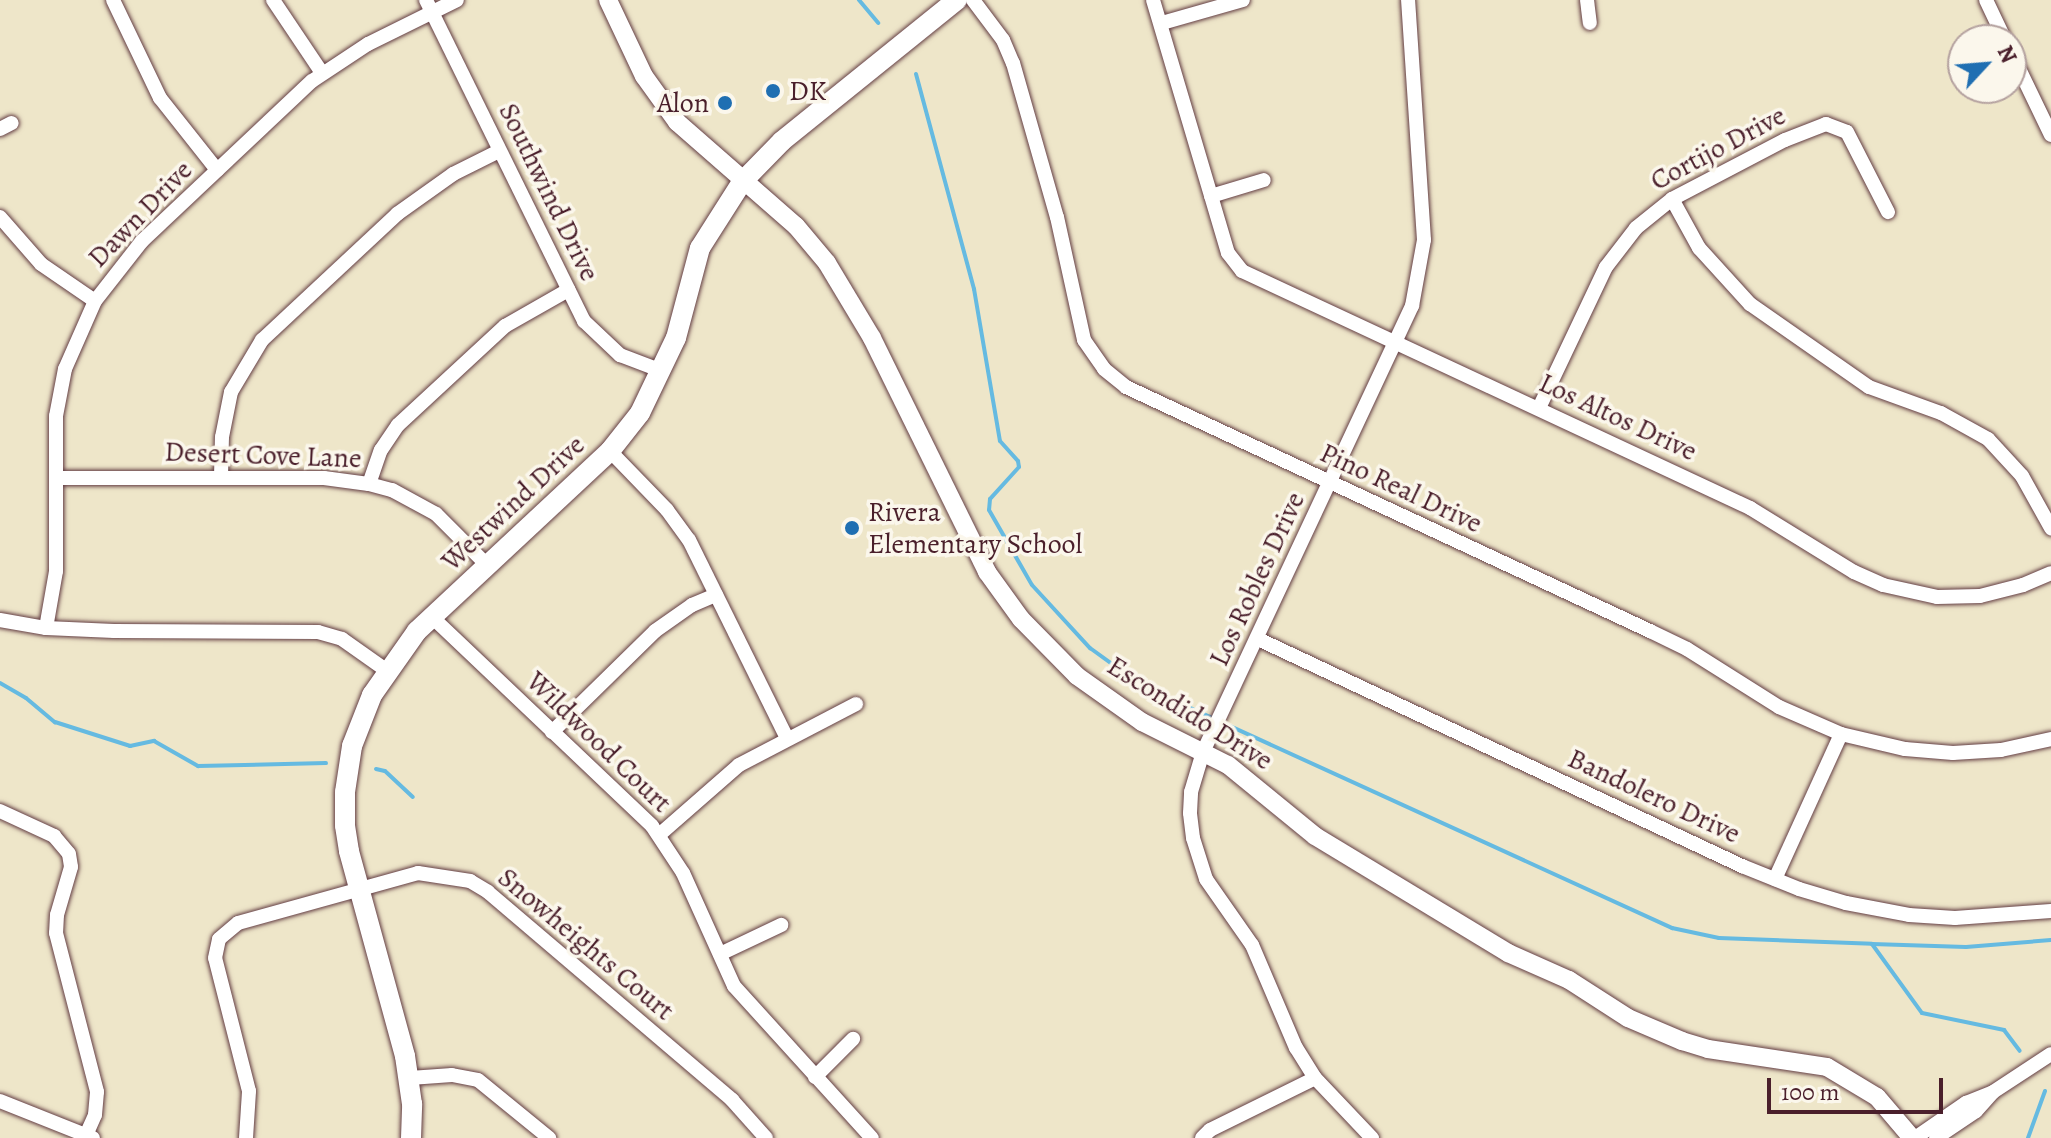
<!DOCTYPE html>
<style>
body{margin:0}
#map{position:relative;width:2051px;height:1138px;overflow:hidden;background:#eee6c9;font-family:Alegreya,serif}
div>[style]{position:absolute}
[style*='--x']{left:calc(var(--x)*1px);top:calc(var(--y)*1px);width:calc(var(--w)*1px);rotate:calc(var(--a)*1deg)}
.stream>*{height:4px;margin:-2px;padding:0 2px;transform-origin:2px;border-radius:2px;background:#65bae1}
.roads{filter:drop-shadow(0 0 2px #633d43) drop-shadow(0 0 2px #633d43)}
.minor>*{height:14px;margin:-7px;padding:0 7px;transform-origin:7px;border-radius:7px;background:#fff}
.tertiary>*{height:18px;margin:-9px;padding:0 9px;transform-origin:9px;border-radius:9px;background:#fff}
.secondary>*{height:20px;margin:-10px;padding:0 10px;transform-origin:10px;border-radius:10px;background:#fff}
.dots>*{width:22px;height:22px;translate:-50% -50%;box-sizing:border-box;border:4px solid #fbf7ec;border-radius:50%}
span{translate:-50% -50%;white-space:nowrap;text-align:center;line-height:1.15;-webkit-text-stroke:7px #fbf7ec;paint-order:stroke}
.poi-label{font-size:28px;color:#4a1f2b}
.left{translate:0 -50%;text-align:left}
.right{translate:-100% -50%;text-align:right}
.street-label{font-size:28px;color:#4a1f2b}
.north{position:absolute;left:1947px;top:24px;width:80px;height:80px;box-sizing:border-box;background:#fbf7ec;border:2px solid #b4a19f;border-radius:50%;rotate:64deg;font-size:22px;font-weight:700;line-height:32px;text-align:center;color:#4a1f2b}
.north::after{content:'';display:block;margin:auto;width:28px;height:36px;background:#1f6fb2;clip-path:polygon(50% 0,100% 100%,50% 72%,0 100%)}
.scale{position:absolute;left:1767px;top:1078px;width:176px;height:36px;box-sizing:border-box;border:4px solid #4a1f2b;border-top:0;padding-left:10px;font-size:24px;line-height:28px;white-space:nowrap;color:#4a1f2b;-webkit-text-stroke:6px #fbf7ec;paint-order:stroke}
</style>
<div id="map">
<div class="stream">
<i style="--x:859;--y:0;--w:30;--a:50"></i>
<i style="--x:916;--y:74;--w:223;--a:74.9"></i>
<i style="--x:974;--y:289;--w:154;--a:80.3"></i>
<i style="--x:1000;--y:441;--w:27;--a:48"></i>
<i style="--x:1018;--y:461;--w:6;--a:81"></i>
<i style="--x:1019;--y:467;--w:43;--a:132.2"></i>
<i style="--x:990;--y:499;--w:11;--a:95"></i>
<i style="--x:989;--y:510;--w:86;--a:60.2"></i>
<i style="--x:1032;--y:585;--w:86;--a:47.4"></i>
<i style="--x:1090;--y:648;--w:54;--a:36"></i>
<i style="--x:1134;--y:680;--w:44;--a:27.1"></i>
<i style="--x:1173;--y:700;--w:549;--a:24.56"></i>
<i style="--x:1672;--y:928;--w:48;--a:12"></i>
<i style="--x:1719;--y:938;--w:153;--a:2.2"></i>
<i style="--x:1872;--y:944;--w:94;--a:1.8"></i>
<i style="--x:1966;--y:947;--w:85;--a:-4.7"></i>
<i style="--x:0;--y:683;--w:30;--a:30"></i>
<i style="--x:26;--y:698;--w:38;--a:40"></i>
<i style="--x:55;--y:722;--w:79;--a:17.7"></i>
<i style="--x:130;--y:746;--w:25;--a:-12"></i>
<i style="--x:154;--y:741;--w:51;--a:29.6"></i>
<i style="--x:198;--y:766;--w:128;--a:-1.3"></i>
<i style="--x:376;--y:769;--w:9;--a:13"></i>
<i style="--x:385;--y:771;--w:38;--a:43"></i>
<i style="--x:1872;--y:944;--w:85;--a:54.1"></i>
<i style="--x:1922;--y:1013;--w:84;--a:11.7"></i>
<i style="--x:2004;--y:1030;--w:26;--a:53"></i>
<i style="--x:2028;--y:1138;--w:50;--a:-70.1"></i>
</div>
<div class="roads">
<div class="minor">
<i style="--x:113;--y:0;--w:109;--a:64.4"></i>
<i style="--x:160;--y:98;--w:92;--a:51.6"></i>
<i style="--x:273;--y:0;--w:88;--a:56.1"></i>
<i style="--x:426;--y:0;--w:358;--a:63.8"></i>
<i style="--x:584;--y:321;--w:50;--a:43.4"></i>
<i style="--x:620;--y:355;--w:45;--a:20.9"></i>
<i style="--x:973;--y:0;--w:50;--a:53.1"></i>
<i style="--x:1003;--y:40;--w:25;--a:67"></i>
<i style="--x:1013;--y:63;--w:160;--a:74.1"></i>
<i style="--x:1057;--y:217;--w:126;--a:77.6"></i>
<i style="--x:1084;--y:340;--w:35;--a:55"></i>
<i style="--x:1104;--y:369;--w:28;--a:39"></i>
<i style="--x:1126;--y:387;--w:578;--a:24.97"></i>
<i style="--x:1650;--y:631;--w:41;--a:25.9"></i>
<i style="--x:1687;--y:649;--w:109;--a:32.2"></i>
<i style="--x:1779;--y:707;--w:68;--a:23.5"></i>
<i style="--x:1841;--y:734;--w:66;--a:13.2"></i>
<i style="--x:1905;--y:749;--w:48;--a:4.8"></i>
<i style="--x:1953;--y:753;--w:48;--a:-3.6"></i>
<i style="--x:2001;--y:750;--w:51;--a:-12.4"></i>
<i style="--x:1153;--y:0;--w:264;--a:73.5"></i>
<i style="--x:1228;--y:253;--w:23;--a:52"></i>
<i style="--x:1242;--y:271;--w:561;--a:25.01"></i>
<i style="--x:1750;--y:508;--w:122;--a:31.6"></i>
<i style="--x:1854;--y:572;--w:32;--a:24"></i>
<i style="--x:1883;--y:585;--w:55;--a:12.5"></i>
<i style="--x:1937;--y:597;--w:43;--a:-1.3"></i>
<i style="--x:1980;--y:596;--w:44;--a:-14.3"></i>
<i style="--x:2023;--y:585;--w:30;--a:-23"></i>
<i style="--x:1587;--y:0;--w:23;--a:83"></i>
<i style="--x:1986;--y:0;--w:44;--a:64.6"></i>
<i style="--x:1162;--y:23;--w:84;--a:-15.9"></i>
<i style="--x:2011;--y:52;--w:92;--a:64.3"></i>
<i style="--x:0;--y:129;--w:13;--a:-27"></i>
<i style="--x:1211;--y:196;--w:55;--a:-16.8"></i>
<i style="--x:1672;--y:199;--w:56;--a:61.1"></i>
<i style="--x:1699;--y:248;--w:76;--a:47.7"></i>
<i style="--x:1750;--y:304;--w:145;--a:34.9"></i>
<i style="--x:1869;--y:387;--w:77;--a:19.9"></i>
<i style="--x:1941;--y:413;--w:54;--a:29"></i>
<i style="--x:1988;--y:439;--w:50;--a:47.4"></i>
<i style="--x:2022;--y:476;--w:60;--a:60.9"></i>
<i style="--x:0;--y:217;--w:62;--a:48.9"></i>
<i style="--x:41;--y:264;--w:65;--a:34.4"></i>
<i style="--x:1539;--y:408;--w:156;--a:-64.6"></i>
<i style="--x:1606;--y:267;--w:49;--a:-52.4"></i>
<i style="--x:1636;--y:228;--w:46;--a:-38.9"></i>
<i style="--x:1672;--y:199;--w:127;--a:-27.6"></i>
<i style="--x:1785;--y:140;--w:44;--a:-21.3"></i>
<i style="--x:1826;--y:124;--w:22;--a:21"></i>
<i style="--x:1847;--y:132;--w:90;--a:62.9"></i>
<i style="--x:610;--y:451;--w:82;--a:46"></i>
<i style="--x:667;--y:510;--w:37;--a:54"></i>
<i style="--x:689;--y:540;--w:221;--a:63.7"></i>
<i style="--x:221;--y:477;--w:40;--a:-88.6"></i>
<i style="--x:222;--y:437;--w:46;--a:-78.7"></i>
<i style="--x:231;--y:392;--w:61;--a:-59.2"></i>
<i style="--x:262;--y:340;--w:185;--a:-43"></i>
<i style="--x:397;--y:214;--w:69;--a:-35.5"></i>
<i style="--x:453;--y:174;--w:51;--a:-26.6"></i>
<i style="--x:56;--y:478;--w:268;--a:0"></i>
<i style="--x:324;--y:478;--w:45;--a:7.6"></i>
<i style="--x:369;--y:484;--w:24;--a:15"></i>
<i style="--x:392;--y:490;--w:50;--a:28.6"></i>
<i style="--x:436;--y:514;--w:72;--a:45"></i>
<i style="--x:369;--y:484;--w:36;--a:-71"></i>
<i style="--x:381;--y:450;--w:30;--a:-56"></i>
<i style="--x:398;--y:425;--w:146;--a:-42.8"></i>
<i style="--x:505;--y:326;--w:73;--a:-29.7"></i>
<i style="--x:432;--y:617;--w:303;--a:43.5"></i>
<i style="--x:652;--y:826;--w:56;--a:56.6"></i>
<i style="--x:683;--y:873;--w:124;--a:65.7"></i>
<i style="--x:734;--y:986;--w:205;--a:47.8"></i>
<i style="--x:0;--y:620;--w:47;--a:9.9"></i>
<i style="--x:46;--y:628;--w:68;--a:2.5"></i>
<i style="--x:114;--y:631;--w:204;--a:0.3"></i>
<i style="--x:318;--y:632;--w:25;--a:16"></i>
<i style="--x:342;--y:639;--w:54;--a:35.2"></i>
<i style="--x:46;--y:628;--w:58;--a:-80"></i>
<i style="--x:56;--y:571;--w:155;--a:-90"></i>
<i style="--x:56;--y:416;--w:48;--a:-79.2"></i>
<i style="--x:65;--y:369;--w:74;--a:-66.2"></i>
<i style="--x:95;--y:301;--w:76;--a:-51.9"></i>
<i style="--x:142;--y:241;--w:233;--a:-43.3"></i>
<i style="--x:312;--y:81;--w:67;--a:-33.5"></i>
<i style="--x:368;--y:44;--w:99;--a:-26.3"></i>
<i style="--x:1258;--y:639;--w:535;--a:25.13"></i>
<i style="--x:1742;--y:866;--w:61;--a:22"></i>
<i style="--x:1799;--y:889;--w:49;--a:16.6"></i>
<i style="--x:1846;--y:903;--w:64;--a:10.8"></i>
<i style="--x:1909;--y:915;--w:46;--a:3.7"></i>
<i style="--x:1955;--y:918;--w:96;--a:-4.2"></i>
<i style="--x:552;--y:732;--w:144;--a:-44.4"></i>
<i style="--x:655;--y:631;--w:45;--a:-35.1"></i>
<i style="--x:692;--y:605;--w:26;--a:-23"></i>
<i style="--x:0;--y:811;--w:60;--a:24.8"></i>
<i style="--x:54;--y:836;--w:23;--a:50"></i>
<i style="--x:69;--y:854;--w:13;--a:81"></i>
<i style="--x:71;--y:867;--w:50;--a:106.3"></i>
<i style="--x:57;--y:915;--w:18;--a:93"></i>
<i style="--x:56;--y:933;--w:164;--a:75.5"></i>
<i style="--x:97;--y:1092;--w:23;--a:95"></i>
<i style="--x:95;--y:1115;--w:22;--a:114"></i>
<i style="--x:659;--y:835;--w:106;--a:-41.2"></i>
<i style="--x:739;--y:765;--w:132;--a:-27.5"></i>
<i style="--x:1775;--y:879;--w:159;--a:-65.5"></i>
<i style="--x:720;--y:954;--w:68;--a:-25.4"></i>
<i style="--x:815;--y:1077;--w:54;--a:-45"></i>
<i style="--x:410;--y:1078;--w:42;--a:-4.1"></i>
<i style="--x:452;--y:1075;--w:26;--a:11"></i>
<i style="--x:478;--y:1080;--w:92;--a:39.2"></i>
<i style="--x:0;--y:1101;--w:100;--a:21.7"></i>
<i style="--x:246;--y:1138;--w:47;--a:-86.3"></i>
<i style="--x:249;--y:1091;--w:137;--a:-104.3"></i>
<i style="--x:215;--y:958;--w:19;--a:-78"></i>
<i style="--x:219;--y:939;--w:25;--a:-40"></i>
<i style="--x:238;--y:923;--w:187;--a:-15.5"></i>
<i style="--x:418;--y:873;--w:53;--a:8.7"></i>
<i style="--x:470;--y:881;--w:21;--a:31"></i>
<i style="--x:488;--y:892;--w:321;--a:40.4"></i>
<i style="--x:732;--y:1100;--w:51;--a:48.2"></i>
<i style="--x:1202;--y:1138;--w:11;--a:-45"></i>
<i style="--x:1210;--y:1130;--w:117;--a:-26.3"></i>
<i style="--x:1372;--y:1138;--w:83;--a:-133.5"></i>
<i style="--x:1315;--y:1078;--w:36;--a:-122"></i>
<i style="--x:1296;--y:1048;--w:112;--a:-113.1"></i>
<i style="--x:1252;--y:945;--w:80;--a:-124.9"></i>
<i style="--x:1206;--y:879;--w:43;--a:-107.6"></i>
<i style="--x:1193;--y:838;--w:25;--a:-97"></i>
<i style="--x:1190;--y:813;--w:21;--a:-87"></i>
<i style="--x:1191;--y:792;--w:42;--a:-73.3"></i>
<i style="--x:1203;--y:752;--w:493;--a:-64.9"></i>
<i style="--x:1412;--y:306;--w:67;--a:-79.7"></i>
<i style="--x:1424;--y:240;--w:241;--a:-93.8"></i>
<i style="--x:1915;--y:1138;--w:62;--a:-34.5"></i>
<i style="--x:1966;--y:1103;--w:29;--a:-22"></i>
<i style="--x:1936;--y:1138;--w:48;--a:-34"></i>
<i style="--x:1976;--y:1111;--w:25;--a:-48"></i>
<i style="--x:1993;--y:1092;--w:69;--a:-33.2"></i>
</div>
<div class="tertiary">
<i style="--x:608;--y:0;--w:84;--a:64.7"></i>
<i style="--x:644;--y:76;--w:57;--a:54.3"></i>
<i style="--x:677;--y:122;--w:158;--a:41.2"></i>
<i style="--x:796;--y:226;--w:48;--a:50"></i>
<i style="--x:827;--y:263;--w:87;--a:59"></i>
<i style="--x:872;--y:338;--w:261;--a:63.8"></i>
<i style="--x:987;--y:572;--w:58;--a:54.1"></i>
<i style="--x:1021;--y:619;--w:80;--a:45.5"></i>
<i style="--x:1077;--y:676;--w:80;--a:35.3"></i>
<i style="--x:1142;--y:722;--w:96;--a:26.6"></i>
<i style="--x:1228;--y:765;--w:112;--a:39.2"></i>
<i style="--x:1315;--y:836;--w:226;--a:31.2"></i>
<i style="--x:1508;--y:953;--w:67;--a:23.9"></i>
<i style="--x:1569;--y:980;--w:70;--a:32.8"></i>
<i style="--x:1628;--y:1018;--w:59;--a:23.1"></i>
<i style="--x:1682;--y:1041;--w:27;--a:17"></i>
<i style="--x:1708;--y:1049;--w:120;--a:8.6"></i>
<i style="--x:1827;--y:1067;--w:58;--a:31"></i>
<i style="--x:1877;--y:1097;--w:54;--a:49.5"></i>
</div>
<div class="secondary">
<i style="--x:411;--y:1138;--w:34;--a:-88"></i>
<i style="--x:412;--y:1104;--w:49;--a:-98.3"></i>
<i style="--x:405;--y:1056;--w:213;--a:-105.3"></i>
<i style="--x:349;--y:851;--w:26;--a:-99"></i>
<i style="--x:345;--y:825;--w:33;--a:-90"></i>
<i style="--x:345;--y:792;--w:47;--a:-81.3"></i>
<i style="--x:352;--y:746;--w:55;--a:-68.6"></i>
<i style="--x:372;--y:695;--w:78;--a:-54.9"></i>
<i style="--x:417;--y:631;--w:264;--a:-43"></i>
<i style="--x:610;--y:451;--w:48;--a:-51.7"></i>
<i style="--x:640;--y:413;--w:83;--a:-64.4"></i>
<i style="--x:676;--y:338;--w:93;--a:-75.1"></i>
<i style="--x:700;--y:248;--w:78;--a:-57.5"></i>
<i style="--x:742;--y:182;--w:57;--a:-45.7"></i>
<i style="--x:782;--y:141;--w:225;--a:-38.9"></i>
</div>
</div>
<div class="dots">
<i style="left:773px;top:91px;background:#1f6fb2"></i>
<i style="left:725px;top:103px;background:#1f6fb2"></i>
<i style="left:852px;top:528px;background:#1f6fb2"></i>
</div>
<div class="poi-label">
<span class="left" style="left:789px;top:91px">DK</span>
<span class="right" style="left:709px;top:103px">Alon</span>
<span class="left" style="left:868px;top:528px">Rivera<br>Elementary School</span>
</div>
<div class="street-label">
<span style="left:1718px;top:148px;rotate:-28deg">Cortijo Drive</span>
<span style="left:549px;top:192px;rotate:64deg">Southwind Drive</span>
<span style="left:140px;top:214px;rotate:-46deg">Dawn Drive</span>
<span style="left:1618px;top:417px;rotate:25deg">Los Altos Drive</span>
<span style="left:263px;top:455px;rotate:2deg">Desert Cove Lane</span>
<span style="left:1401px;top:488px;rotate:25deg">Pino Real Drive</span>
<span style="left:513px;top:503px;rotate:-43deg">Westwind Drive</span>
<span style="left:1257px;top:579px;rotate:-65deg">Los Robles Drive</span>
<span style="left:1190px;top:713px;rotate:32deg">Escondido Drive</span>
<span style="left:599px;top:742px;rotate:44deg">Wildwood Court</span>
<span style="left:1654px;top:796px;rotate:25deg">Bandolero Drive</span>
<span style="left:586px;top:944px;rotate:40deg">Snowheights Court</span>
</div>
<div class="north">N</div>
<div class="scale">100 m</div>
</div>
